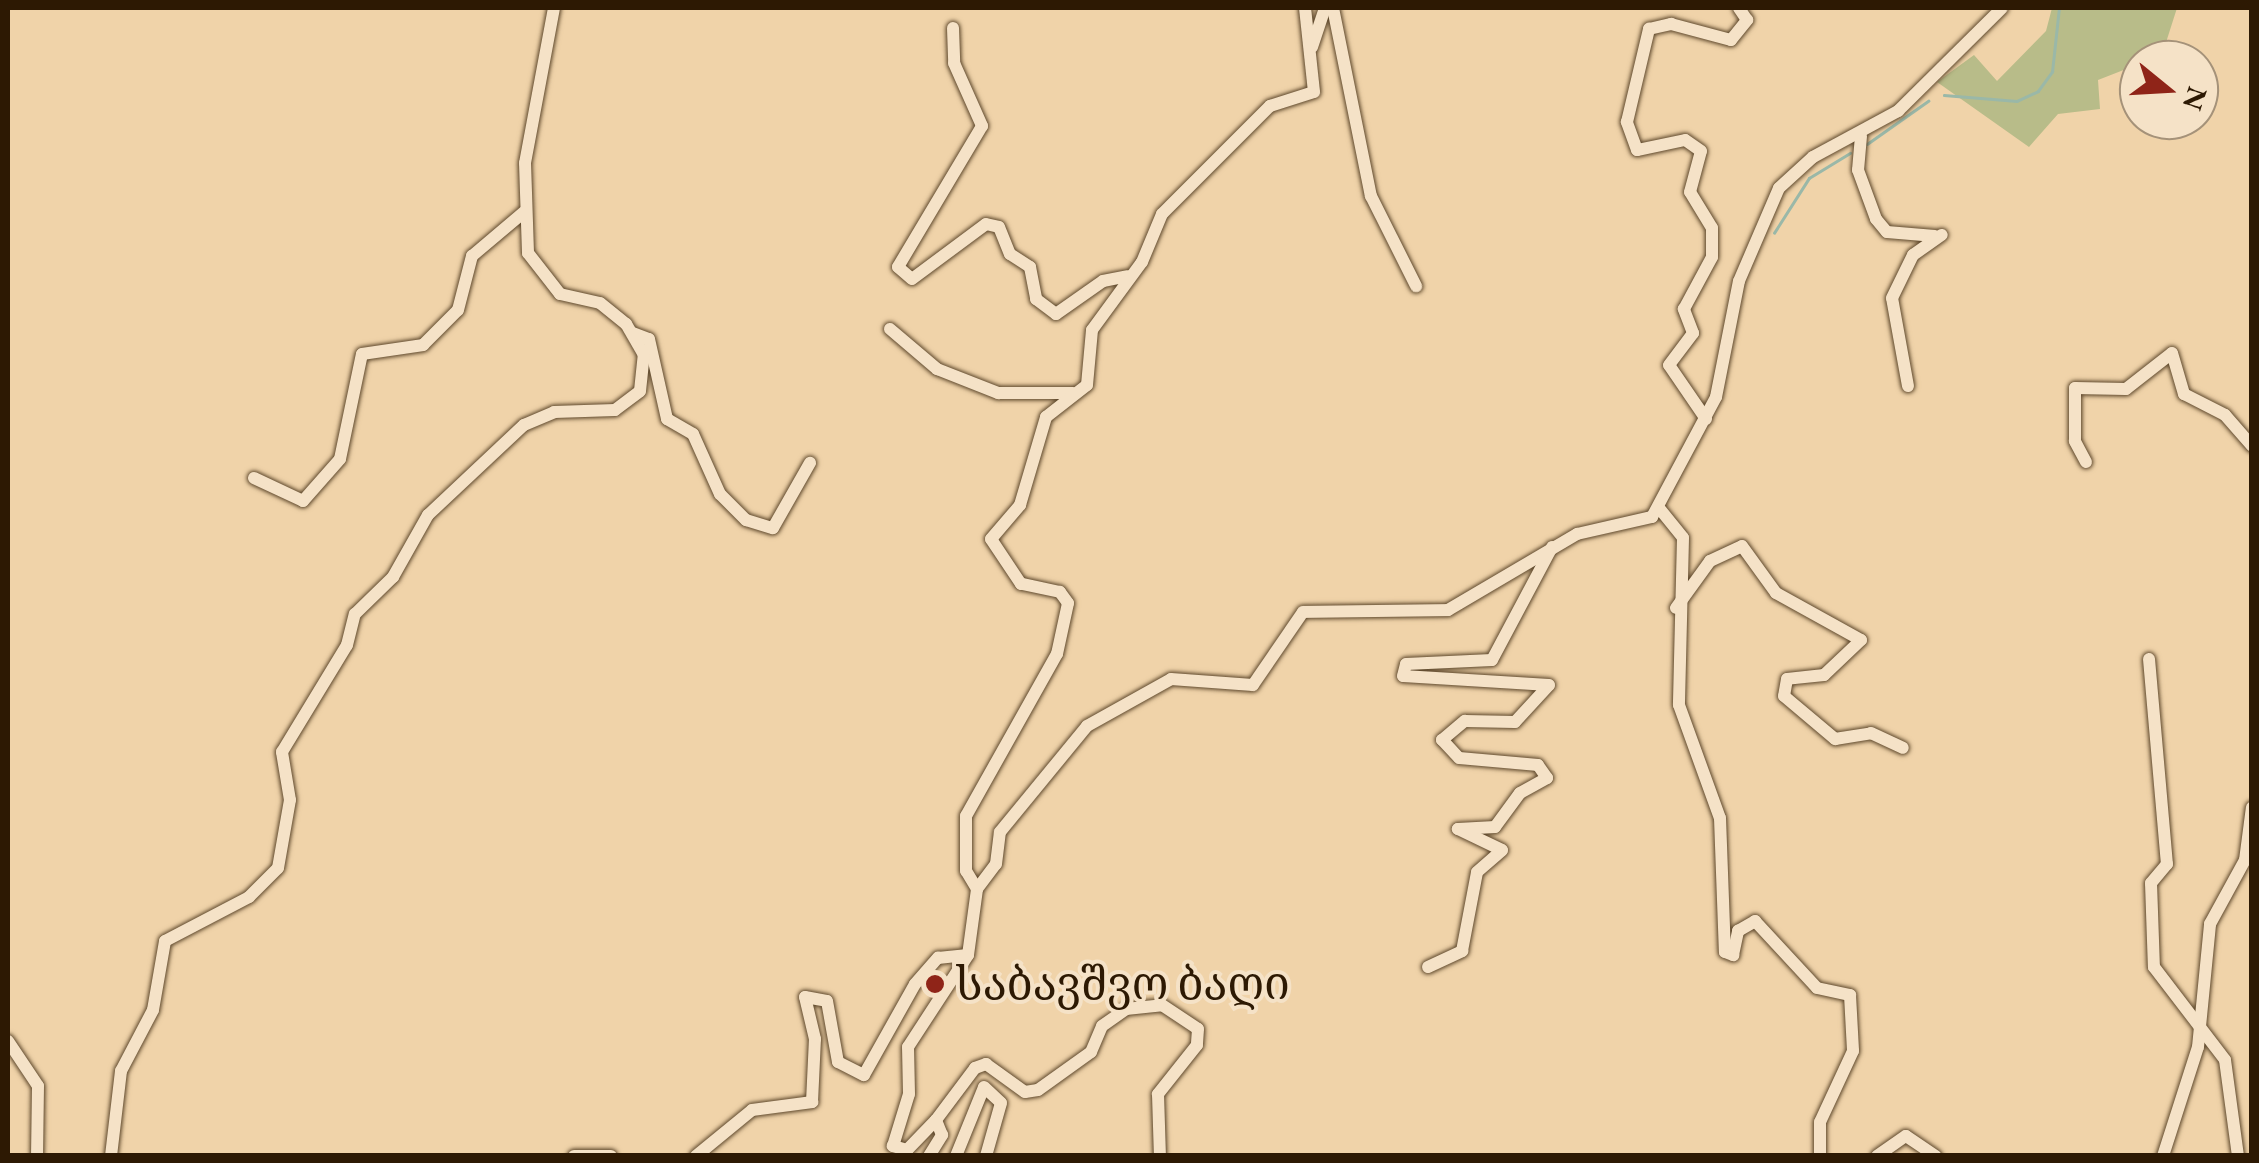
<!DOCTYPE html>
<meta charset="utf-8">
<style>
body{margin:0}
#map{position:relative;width:2259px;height:1163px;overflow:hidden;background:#f0d3a9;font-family:"EB Garamond","Noto Serif Georgian",serif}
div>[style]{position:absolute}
.green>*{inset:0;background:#b8bc89}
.stream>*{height:2.5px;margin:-1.25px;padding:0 1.25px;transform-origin:1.25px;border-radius:1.25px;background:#9ab8a8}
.roads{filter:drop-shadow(0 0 2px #5e482c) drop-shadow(0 0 2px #5e482c)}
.minor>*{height:12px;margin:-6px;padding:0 6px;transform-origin:6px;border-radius:6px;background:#f5e2c7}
.dots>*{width:28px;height:28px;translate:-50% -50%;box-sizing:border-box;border:5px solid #f5e2c7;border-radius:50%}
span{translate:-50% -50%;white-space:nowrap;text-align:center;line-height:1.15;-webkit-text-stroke:8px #f5e2c7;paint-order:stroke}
.poi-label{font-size:45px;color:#2d1903}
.left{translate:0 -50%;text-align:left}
.frame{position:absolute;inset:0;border:10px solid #2d1903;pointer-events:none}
.north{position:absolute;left:2119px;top:40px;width:100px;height:100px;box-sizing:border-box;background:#f5e2c7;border:2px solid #a59279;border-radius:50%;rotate:108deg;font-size:28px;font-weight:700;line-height:40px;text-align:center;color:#2d1903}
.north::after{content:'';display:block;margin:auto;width:35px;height:45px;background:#8f2418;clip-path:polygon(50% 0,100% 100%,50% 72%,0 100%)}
</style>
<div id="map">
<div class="green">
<div style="clip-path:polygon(2052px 8px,2177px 8px,2162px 55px,2098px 80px,2100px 109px,2058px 114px,2029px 147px,1937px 82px,1974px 55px,1997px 81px,2046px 31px)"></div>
</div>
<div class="stream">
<div style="left:1944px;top:95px;width:73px;rotate:4.7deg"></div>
<div style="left:2017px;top:101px;width:23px;rotate:-25deg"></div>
<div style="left:2038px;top:91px;width:24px;rotate:-54deg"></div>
<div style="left:2052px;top:72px;width:64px;rotate:-83.8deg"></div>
<div style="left:1867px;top:144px;width:75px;rotate:-35.2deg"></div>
<div style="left:1774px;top:233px;width:65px;rotate:-57.5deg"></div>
<div style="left:1809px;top:178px;width:48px;rotate:-31.4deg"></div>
</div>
<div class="roads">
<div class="minor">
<div style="left:1333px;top:8px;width:192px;rotate:78.6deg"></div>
<div style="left:1371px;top:196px;width:101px;rotate:63.4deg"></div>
<div style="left:953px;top:28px;width:35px;rotate:88deg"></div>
<div style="left:954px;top:63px;width:69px;rotate:66deg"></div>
<div style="left:982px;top:126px;width:164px;rotate:120.8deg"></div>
<div style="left:898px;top:267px;width:18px;rotate:41deg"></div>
<div style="left:912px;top:279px;width:92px;rotate:-36.6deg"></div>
<div style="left:986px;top:224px;width:13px;rotate:13deg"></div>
<div style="left:999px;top:227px;width:29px;rotate:68deg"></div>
<div style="left:1010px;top:254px;width:24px;rotate:33deg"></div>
<div style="left:1030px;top:267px;width:33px;rotate:79deg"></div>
<div style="left:1036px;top:299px;width:25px;rotate:37deg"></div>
<div style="left:1056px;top:314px;width:57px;rotate:-35.1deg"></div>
<div style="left:1103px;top:281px;width:25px;rotate:-11deg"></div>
<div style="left:1312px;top:47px;width:41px;rotate:-71.6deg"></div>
<div style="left:1861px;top:136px;width:34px;rotate:95deg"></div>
<div style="left:1858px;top:170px;width:52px;rotate:69.8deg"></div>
<div style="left:1876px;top:219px;width:17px;rotate:50deg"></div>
<div style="left:1887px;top:232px;width:48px;rotate:4.8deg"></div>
<div style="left:890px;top:329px;width:62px;rotate:40.4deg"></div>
<div style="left:937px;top:369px;width:66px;rotate:21.5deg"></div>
<div style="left:998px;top:393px;width:75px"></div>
<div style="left:633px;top:333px;width:17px;rotate:21deg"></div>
<div style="left:649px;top:339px;width:82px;rotate:77.3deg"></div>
<div style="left:667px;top:419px;width:30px;rotate:30deg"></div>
<div style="left:693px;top:434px;width:66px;rotate:65.8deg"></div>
<div style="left:720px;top:494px;width:37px;rotate:45deg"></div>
<div style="left:746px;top:520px;width:28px;rotate:17deg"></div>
<div style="left:773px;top:528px;width:75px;rotate:-60.4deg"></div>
<div style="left:1908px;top:386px;width:89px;rotate:-100.3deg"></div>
<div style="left:1892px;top:298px;width:48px;rotate:-64deg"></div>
<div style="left:1913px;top:255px;width:35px;rotate:-35deg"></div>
<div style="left:1706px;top:419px;width:65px;rotate:-124.4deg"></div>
<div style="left:1669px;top:365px;width:40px;rotate:-53deg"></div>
<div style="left:1693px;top:333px;width:26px;rotate:-111deg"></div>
<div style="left:1684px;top:309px;width:59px;rotate:-61.7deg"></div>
<div style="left:1712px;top:257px;width:29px;rotate:-90deg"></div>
<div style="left:1712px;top:228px;width:42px;rotate:-121.4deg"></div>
<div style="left:1690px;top:192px;width:42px;rotate:-75deg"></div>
<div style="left:1701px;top:151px;width:19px;rotate:-145deg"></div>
<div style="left:1685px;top:140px;width:49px;rotate:168.2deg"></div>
<div style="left:1637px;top:150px;width:30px;rotate:-110deg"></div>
<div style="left:1627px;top:122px;width:96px;rotate:-76.7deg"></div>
<div style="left:1649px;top:29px;width:23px;rotate:-13deg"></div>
<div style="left:1671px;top:24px;width:62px;rotate:14.9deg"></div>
<div style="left:1731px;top:40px;width:26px;rotate:-51deg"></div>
<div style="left:1747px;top:20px;width:14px;rotate:-124deg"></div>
<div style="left:2086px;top:462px;width:24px;rotate:-118deg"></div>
<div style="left:2075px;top:441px;width:53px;rotate:-90deg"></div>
<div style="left:2075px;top:388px;width:51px;rotate:1.1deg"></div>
<div style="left:2126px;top:389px;width:58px;rotate:-38deg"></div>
<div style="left:2172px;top:353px;width:43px;rotate:73.7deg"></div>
<div style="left:2184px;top:394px;width:46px;rotate:27.1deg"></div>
<div style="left:2225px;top:415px;width:41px;rotate:48.9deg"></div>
<div style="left:254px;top:478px;width:54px;rotate:25.1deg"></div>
<div style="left:303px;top:501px;width:56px;rotate:-48.6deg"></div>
<div style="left:340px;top:459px;width:107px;rotate:-78.2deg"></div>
<div style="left:362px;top:354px;width:62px;rotate:-8.4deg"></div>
<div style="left:423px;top:345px;width:49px;rotate:-45deg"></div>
<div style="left:458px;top:310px;width:56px;rotate:-75.5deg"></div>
<div style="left:472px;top:256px;width:68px;rotate:-40.2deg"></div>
<div style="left:1659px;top:508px;width:38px;rotate:51deg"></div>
<div style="left:1683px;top:538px;width:167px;rotate:91.4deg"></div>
<div style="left:1679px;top:705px;width:120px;rotate:70.1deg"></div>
<div style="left:1720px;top:818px;width:134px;rotate:87.9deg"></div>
<div style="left:1725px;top:952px;width:9px;rotate:21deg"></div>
<div style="left:1733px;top:955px;width:25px;rotate:-78deg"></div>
<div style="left:1738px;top:931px;width:20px;rotate:-30deg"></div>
<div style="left:1755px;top:921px;width:91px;rotate:47.2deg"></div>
<div style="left:1817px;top:988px;width:34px;rotate:12deg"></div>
<div style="left:1850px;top:995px;width:56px;rotate:86.9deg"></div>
<div style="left:1853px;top:1051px;width:78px;rotate:114.9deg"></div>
<div style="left:1820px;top:1122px;width:34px;rotate:90deg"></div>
<div style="left:1676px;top:608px;width:58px;rotate:-54.1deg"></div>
<div style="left:1710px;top:561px;width:35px;rotate:-25deg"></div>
<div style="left:1742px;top:546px;width:58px;rotate:54.1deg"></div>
<div style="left:1776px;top:593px;width:97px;rotate:28.9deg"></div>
<div style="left:1861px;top:640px;width:51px;rotate:136.6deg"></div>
<div style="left:1824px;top:675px;width:37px;rotate:174deg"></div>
<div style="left:1787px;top:679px;width:17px;rotate:100deg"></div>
<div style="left:1784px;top:696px;width:67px;rotate:40.1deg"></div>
<div style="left:1835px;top:739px;width:36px;rotate:-9deg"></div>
<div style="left:1871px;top:733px;width:35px;rotate:25deg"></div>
<div style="left:2149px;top:659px;width:206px;rotate:85deg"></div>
<div style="left:2167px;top:864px;width:25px;rotate:130deg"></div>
<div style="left:2151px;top:883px;width:84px;rotate:88deg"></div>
<div style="left:2154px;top:967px;width:117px;rotate:52.6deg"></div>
<div style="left:2225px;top:1060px;width:97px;rotate:82.3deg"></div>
<div style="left:1549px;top:685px;width:146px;rotate:-176.5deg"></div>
<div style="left:1403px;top:676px;width:12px;rotate:-76deg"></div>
<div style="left:1406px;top:664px;width:86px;rotate:-2.7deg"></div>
<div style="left:1492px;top:660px;width:128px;rotate:-62deg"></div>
<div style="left:977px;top:889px;width:21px;rotate:-121deg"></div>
<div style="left:966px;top:871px;width:55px;rotate:-90deg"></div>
<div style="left:966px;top:816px;width:186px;rotate:-60.7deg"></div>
<div style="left:1057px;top:654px;width:52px;rotate:-77.8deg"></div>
<div style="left:1068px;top:603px;width:14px;rotate:-126deg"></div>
<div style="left:1060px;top:592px;width:40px;rotate:-168deg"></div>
<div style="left:1021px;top:584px;width:54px;rotate:-123.7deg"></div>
<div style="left:991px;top:539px;width:45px;rotate:-49.5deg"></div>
<div style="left:1020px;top:505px;width:92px;rotate:-73.5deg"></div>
<div style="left:1046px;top:417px;width:52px;rotate:-38deg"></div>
<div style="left:1087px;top:385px;width:55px;rotate:-84.8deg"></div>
<div style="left:1092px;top:330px;width:84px;rotate:-53.7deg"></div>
<div style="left:1142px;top:262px;width:52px;rotate:-67.4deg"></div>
<div style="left:1162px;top:214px;width:153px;rotate:-45deg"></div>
<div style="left:1270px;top:106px;width:46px;rotate:-17.7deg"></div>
<div style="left:1314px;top:92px;width:84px;rotate:-96.1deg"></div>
<div style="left:1428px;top:967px;width:38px;rotate:-25deg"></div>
<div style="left:1462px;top:951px;width:80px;rotate:-79.2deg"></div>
<div style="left:1477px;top:872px;width:33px;rotate:-41deg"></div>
<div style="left:1502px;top:850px;width:49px;rotate:-154.5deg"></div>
<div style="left:1458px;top:829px;width:37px;rotate:-3deg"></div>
<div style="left:1495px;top:827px;width:42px;rotate:-53.7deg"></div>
<div style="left:1520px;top:793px;width:31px;rotate:-29deg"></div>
<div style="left:1547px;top:778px;width:16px;rotate:-125deg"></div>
<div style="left:1538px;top:765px;width:79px;rotate:-174.9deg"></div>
<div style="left:1459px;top:758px;width:25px;rotate:-133deg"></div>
<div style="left:1442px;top:740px;width:30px;rotate:-40deg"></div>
<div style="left:1465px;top:721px;width:50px;rotate:1.1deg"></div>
<div style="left:1515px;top:722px;width:50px;rotate:-47.4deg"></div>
<div style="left:8px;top:1041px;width:54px;rotate:56.3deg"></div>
<div style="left:38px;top:1086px;width:70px;rotate:90.8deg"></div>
<div style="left:936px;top:1120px;width:65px;rotate:-53.1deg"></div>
<div style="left:975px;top:1068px;width:12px;rotate:-20deg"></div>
<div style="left:986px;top:1064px;width:48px;rotate:35.7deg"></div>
<div style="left:1025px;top:1092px;width:13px;rotate:-9deg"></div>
<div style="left:1038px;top:1090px;width:65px;rotate:-35.6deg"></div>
<div style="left:1091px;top:1052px;width:28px;rotate:-67deg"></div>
<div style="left:1102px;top:1026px;width:29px;rotate:-35deg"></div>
<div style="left:1126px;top:1009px;width:36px;rotate:-6deg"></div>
<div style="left:1162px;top:1005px;width:43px;rotate:33.7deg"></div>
<div style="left:1198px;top:1029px;width:16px;rotate:94deg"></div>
<div style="left:1197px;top:1045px;width:63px;rotate:128.5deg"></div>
<div style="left:1158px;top:1094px;width:62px;rotate:88.2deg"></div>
<div style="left:111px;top:1156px;width:86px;rotate:-83.3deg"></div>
<div style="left:121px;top:1071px;width:69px;rotate:-62.3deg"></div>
<div style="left:153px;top:1010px;width:70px;rotate:-80.1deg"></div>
<div style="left:165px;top:941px;width:95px;rotate:-27.6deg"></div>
<div style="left:249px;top:897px;width:41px;rotate:-45deg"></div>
<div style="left:278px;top:868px;width:69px;rotate:-80deg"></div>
<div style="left:290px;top:800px;width:49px;rotate:-99.5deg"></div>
<div style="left:282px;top:752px;width:125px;rotate:-58.7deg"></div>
<div style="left:347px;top:645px;width:32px;rotate:-76deg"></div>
<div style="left:355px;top:614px;width:53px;rotate:-44.2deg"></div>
<div style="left:393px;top:577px;width:71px;rotate:-60.6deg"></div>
<div style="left:428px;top:515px;width:132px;rotate:-43.2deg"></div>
<div style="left:524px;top:425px;width:33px;rotate:-23deg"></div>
<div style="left:554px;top:412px;width:61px;rotate:-1.9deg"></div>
<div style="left:615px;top:410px;width:31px;rotate:-37deg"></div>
<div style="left:640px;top:391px;width:36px;rotate:-84deg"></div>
<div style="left:644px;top:355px;width:36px;rotate:-120deg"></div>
<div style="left:626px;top:324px;width:33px;rotate:-141deg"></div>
<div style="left:600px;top:303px;width:41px;rotate:-167.3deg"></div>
<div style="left:560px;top:294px;width:52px;rotate:-128deg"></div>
<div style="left:528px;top:253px;width:90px;rotate:-91.9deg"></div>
<div style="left:525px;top:163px;width:158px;rotate:-79.4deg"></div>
<div style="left:574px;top:1156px;width:37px"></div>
<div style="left:696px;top:1156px;width:72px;rotate:-39.4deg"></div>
<div style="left:752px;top:1110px;width:61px;rotate:-7.6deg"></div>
<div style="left:812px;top:1102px;width:63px;rotate:-87.3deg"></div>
<div style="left:815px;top:1039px;width:43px;rotate:-103.4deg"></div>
<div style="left:805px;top:997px;width:22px;rotate:10deg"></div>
<div style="left:827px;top:1001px;width:62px;rotate:79.8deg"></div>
<div style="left:838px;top:1062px;width:29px;rotate:27deg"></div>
<div style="left:864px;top:1075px;width:104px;rotate:-60.7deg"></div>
<div style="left:915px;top:984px;width:35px;rotate:-49deg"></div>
<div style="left:938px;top:958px;width:30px;rotate:-6deg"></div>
<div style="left:929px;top:1156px;width:25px;rotate:-58deg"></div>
<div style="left:942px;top:1135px;width:16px;rotate:-112deg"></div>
<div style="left:936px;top:1120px;width:42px;rotate:134deg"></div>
<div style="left:907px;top:1150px;width:15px;rotate:-164deg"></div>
<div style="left:893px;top:1146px;width:54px;rotate:-72.9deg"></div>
<div style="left:909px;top:1094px;width:47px;rotate:-91.2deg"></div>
<div style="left:908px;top:1047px;width:110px;rotate:-56.9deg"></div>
<div style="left:968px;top:955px;width:67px;rotate:-82.2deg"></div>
<div style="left:977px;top:889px;width:31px;rotate:-53deg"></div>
<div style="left:996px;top:864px;width:32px;rotate:-83deg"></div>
<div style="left:1000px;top:832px;width:137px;rotate:-50.6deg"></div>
<div style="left:1087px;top:726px;width:96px;rotate:-29.2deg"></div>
<div style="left:1171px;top:679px;width:82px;rotate:4.2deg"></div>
<div style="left:1253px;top:685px;width:88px;rotate:-55.6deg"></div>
<div style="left:1303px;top:612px;width:145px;rotate:-0.8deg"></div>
<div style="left:1448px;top:610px;width:150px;rotate:-30.5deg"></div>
<div style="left:1577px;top:534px;width:77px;rotate:-12.8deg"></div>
<div style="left:1652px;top:517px;width:136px;rotate:-61.9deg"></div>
<div style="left:1716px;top:397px;width:118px;rotate:-78.8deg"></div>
<div style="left:1739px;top:281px;width:101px;rotate:-66.7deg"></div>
<div style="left:1779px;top:188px;width:46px;rotate:-42.4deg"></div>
<div style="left:1813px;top:157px;width:97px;rotate:-28.4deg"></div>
<div style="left:1898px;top:111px;width:146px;rotate:-44.7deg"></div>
<div style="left:956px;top:1156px;width:74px;rotate:-67.9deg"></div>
<div style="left:984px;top:1087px;width:23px;rotate:43deg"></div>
<div style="left:1001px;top:1103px;width:55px;rotate:105.8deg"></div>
<div style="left:1877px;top:1156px;width:35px;rotate:-35deg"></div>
<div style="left:1906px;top:1136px;width:36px;rotate:34deg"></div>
<div style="left:2163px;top:1156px;width:114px;rotate:-72.2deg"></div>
<div style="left:2198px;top:1047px;width:124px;rotate:-84.4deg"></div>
<div style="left:2210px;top:924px;width:73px;rotate:-61.3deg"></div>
<div style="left:2245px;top:860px;width:53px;rotate:-82.5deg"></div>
</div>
</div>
<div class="dots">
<div style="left:935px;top:984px;background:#8f2418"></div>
</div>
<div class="poi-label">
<span class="left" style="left:955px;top:984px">საბავშვო ბაღი</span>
</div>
<div class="frame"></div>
<div class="north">N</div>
</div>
